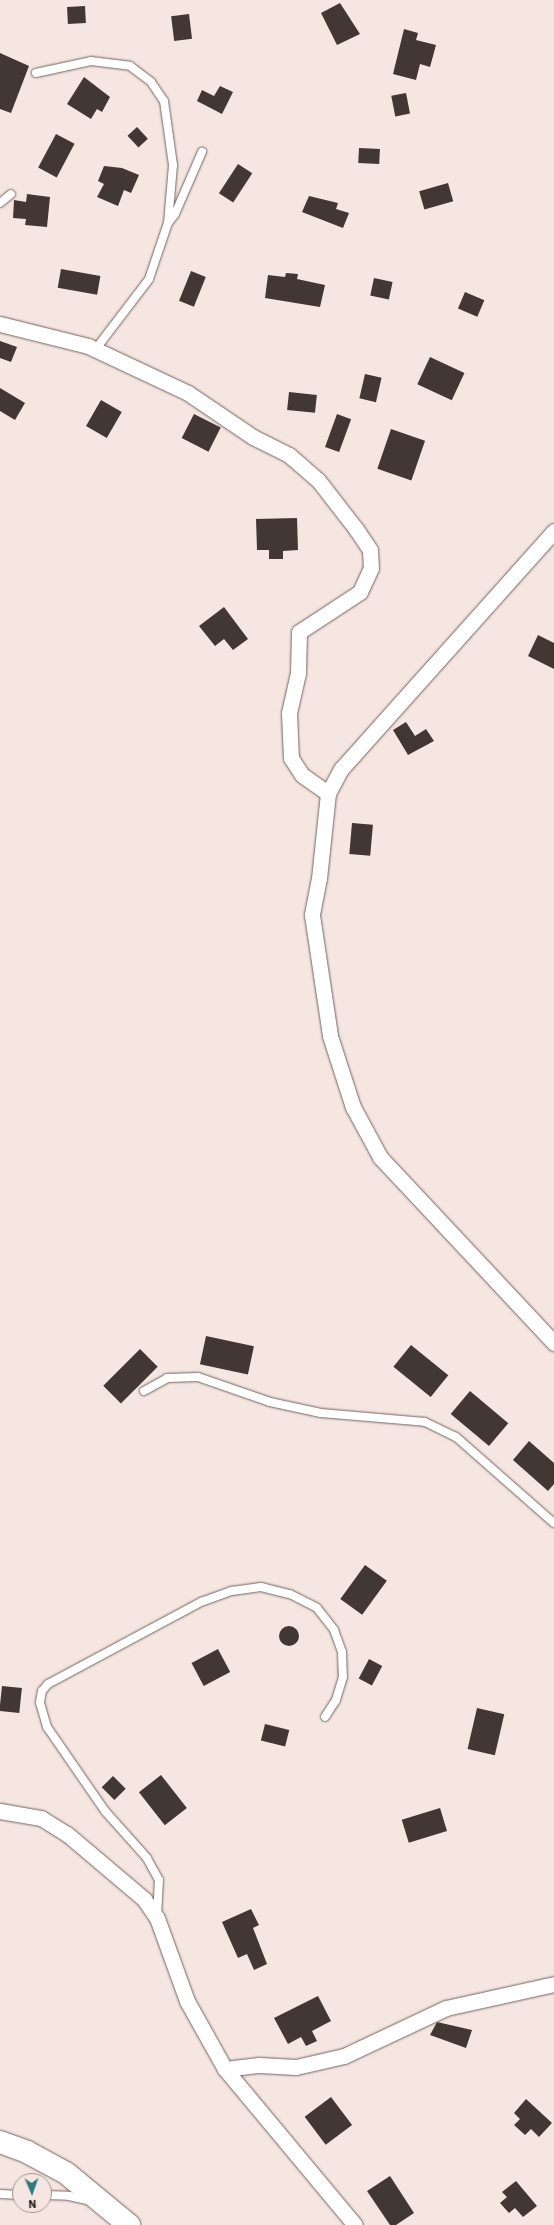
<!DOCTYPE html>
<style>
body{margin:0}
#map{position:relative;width:554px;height:2225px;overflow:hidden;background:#f6e6e1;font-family:"IBM Plex Sans",sans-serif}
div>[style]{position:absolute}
.building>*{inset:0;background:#433733;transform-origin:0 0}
.round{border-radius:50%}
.roads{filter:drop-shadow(0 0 1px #726460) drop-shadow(0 0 1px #726460)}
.service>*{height:8px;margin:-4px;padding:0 4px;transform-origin:4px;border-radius:4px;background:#fff}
.minor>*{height:15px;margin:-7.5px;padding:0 7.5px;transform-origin:7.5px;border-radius:7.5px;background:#fff}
.secondary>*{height:22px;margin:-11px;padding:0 11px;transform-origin:11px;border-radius:11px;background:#fff}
span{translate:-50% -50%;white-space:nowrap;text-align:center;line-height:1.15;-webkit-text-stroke:4px #f6e6e1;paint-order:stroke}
.north{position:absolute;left:12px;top:2173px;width:40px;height:40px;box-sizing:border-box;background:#f6e6e1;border:1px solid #a09490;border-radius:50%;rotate:178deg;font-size:11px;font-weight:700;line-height:16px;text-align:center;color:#1e1917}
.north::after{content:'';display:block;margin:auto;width:14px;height:18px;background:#30797d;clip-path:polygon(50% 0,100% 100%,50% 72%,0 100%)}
</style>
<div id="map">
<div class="building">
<div style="clip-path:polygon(340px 3px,360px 34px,337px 45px,321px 13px)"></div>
<div style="left:85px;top:6px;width:17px;height:18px;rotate:87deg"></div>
<div style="left:189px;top:14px;width:25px;height:18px;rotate:83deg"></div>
<div style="clip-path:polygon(404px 29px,418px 33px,416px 40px,436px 45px,430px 67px,420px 64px,416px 80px,393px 74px)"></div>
<div style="clip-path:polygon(0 53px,29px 66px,11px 113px,0 109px)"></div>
<div style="clip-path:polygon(84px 77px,110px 97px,102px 112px,97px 109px,91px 119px,67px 104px)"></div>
<div style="clip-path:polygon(220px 86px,233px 92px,222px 114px,197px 101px,202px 90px,214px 96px)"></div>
<div style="left:406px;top:93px;width:21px;height:15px;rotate:79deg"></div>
<div style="left:137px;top:127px;width:16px;height:13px;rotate:47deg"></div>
<div style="left:56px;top:134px;width:21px;height:38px;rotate:28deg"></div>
<div style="left:359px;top:148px;width:21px;height:15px;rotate:3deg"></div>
<div style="left:238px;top:164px;width:17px;height:35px;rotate:33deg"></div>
<div style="clip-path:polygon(104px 166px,122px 168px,139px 175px,131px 193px,124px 190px,118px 206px,97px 197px,104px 184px,98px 181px)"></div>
<div style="left:448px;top:183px;width:19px;height:30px;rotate:74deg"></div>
<div style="clip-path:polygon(27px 194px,50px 197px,47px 227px,25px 225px,26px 219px,13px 218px,14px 200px,26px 202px)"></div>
<div style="clip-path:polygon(309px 196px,338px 203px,336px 209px,349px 213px,343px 228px,302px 212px)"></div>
<div style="left:61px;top:269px;width:40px;height:19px;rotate:10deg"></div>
<div style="left:191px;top:271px;width:16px;height:32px;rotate:22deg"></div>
<div style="clip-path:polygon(286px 273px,298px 274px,297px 279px,325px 285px,320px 307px,265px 298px,268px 275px,285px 277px)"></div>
<div style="left:374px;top:278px;width:19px;height:18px;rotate:12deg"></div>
<div style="left:465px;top:292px;width:21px;height:18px;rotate:23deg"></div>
<div style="clip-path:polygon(0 341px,17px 347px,11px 362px,0 358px)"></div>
<div style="left:430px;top:357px;width:38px;height:30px;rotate:25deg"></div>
<div style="left:365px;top:374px;width:17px;height:25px;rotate:13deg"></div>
<div style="clip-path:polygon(0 388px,25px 403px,15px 420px,0 411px)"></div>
<div style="left:289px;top:392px;width:28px;height:18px;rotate:6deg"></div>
<div style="left:101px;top:400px;width:24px;height:30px;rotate:30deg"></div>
<div style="left:194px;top:414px;width:30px;height:27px;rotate:27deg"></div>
<div style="left:337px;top:414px;width:15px;height:35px;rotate:20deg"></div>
<div style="left:391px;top:429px;width:36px;height:42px;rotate:19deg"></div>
<div style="clip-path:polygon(297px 518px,298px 550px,283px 551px,283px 559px,269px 559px,269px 550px,257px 550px,256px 519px)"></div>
<div style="clip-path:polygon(224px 607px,248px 639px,233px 650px,224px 639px,215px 646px,199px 626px)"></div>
<div style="clip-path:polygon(538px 635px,554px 643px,554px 669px,528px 656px)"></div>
<div style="clip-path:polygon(406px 722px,415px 736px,426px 729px,434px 741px,408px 755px,393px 730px)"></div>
<div style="left:352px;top:823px;width:21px;height:31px;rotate:5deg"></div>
<div style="left:206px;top:1336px;width:49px;height:29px;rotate:12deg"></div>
<div style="left:411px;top:1345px;width:48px;height:28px;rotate:39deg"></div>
<div style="left:140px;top:1349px;width:25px;height:52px;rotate:45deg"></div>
<div style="left:470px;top:1391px;width:50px;height:30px;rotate:40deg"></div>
<div style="clip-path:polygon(529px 1441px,554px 1463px,554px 1484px,548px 1491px,513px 1460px)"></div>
<div style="left:365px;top:1565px;width:27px;height:42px;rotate:36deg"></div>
<div class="round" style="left:279px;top:1626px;width:20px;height:20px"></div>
<div style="left:218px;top:1649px;width:26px;height:30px;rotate:62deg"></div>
<div style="left:369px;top:1659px;width:15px;height:22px;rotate:28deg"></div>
<div style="left:2px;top:1686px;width:20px;height:25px;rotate:6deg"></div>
<div style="left:477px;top:1708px;width:28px;height:42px;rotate:13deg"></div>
<div style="left:265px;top:1724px;width:25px;height:17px;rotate:14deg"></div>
<div style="left:161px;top:1775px;width:42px;height:28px;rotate:52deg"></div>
<div style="left:113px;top:1776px;width:18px;height:16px;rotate:45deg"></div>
<div style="left:440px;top:1808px;width:24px;height:40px;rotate:73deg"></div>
<div style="clip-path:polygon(251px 1909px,259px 1925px,253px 1928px,267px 1964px,254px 1970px,247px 1954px,238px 1958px,222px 1922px)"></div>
<div style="clip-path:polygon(318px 1996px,331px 2021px,312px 2031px,317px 2041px,306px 2046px,301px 2037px,288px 2044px,274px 2018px)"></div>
<div style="clip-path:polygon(437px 2022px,472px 2030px,466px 2048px,430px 2035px)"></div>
<div style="left:331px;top:2097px;width:35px;height:33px;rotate:53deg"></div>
<div style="clip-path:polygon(526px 2099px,552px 2123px,539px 2137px,531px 2129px,525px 2135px,514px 2125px,520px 2119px,514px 2113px)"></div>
<div style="clip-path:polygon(390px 2176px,414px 2213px,396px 2225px,390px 2225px,367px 2191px)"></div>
<div style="clip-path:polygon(516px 2181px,537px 2206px,523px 2217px,515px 2208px,509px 2213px,500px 2203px,507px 2197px,502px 2192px)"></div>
</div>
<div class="roads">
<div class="service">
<div style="left:36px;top:73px;width:56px;rotate:-12.3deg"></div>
<div style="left:91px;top:61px;width:39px;rotate:7deg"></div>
<div style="left:130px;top:66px;width:26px;rotate:37deg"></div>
<div style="left:151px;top:82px;width:23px;rotate:56deg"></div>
<div style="left:164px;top:101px;width:65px;rotate:82deg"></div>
<div style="left:173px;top:165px;width:58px;rotate:94.9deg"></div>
<div style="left:0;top:203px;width:14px;rotate:-39deg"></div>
<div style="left:95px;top:350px;width:89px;rotate:-52.7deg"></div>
<div style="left:149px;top:279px;width:59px;rotate:-71.3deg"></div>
<div style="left:168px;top:223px;width:11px;rotate:-52deg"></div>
<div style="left:175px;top:214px;width:68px;rotate:-66.5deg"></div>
<div style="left:144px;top:1391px;width:26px;rotate:-29deg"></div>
<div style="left:167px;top:1378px;width:31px;rotate:-2deg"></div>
<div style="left:198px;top:1377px;width:76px;rotate:19.1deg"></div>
<div style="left:270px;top:1402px;width:52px;rotate:12.2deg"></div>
<div style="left:321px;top:1413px;width:104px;rotate:4.9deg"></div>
<div style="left:425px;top:1422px;width:34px;rotate:26deg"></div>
<div style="left:456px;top:1437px;width:130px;rotate:41.3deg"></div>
<div style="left:157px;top:1917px;width:37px;rotate:-87deg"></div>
<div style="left:159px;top:1880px;width:25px;rotate:-119deg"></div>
<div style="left:147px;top:1858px;width:63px;rotate:-131.8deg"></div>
<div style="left:105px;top:1811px;width:102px;rotate:-124.6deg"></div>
<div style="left:47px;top:1727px;width:26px;rotate:-106deg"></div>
<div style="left:40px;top:1702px;width:11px;rotate:-80deg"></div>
<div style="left:42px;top:1691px;width:9px;rotate:-49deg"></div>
<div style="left:48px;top:1684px;width:174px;rotate:-28.2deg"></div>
<div style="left:201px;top:1602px;width:33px;rotate:-20deg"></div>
<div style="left:232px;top:1591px;width:29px;rotate:-8deg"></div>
<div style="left:261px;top:1587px;width:30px;rotate:14deg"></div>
<div style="left:290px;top:1594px;width:30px;rotate:27deg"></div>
<div style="left:317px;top:1608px;width:28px;rotate:52deg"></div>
<div style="left:334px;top:1630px;width:23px;rotate:70deg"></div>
<div style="left:342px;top:1652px;width:25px;rotate:88deg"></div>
<div style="left:343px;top:1677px;width:24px;rotate:107deg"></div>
<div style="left:336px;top:1700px;width:20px;rotate:123deg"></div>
<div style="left:0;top:2194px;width:20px;rotate:3deg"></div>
<div style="left:44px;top:2195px;width:25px;rotate:2deg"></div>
<div style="left:69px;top:2196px;width:22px;rotate:13deg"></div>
</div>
<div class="minor">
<div style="left:0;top:324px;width:91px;rotate:14deg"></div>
<div style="left:88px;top:346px;width:110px;rotate:25.2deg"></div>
<div style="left:188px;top:393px;width:78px;rotate:34.1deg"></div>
<div style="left:253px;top:437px;width:40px;rotate:26.6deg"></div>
<div style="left:289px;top:455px;width:38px;rotate:41deg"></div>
<div style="left:318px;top:480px;width:62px;rotate:52.2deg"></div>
<div style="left:356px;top:529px;width:25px;rotate:56deg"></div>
<div style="left:370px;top:550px;width:18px;rotate:87deg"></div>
<div style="left:371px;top:568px;width:26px;rotate:115deg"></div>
<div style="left:360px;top:592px;width:73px;rotate:146.7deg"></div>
<div style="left:299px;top:632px;width:41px;rotate:91.4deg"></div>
<div style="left:298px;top:673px;width:41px;rotate:102.7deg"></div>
<div style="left:289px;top:713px;width:45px;rotate:87.5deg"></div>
<div style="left:291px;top:758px;width:20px;rotate:57deg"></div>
<div style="left:302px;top:775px;width:32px;rotate:35deg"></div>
<div style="left:554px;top:531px;width:319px;rotate:131.8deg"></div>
<div style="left:341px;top:769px;width:27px;rotate:118deg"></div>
<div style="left:328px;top:793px;width:85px;rotate:96deg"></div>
<div style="left:319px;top:878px;width:38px;rotate:101deg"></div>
<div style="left:312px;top:915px;width:122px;rotate:81.5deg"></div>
<div style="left:330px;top:1036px;width:75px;rotate:72.1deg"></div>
<div style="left:353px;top:1107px;width:57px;rotate:61.6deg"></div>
<div style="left:380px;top:1157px;width:255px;rotate:46.9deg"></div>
<div style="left:0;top:1811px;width:42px;rotate:9.7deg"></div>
<div style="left:41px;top:1818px;width:31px;rotate:32deg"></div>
<div style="left:67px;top:1834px;width:101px;rotate:40.2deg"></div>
<div style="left:144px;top:1899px;width:23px;rotate:56deg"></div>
<div style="left:157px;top:1918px;width:88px;rotate:70.1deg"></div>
<div style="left:187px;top:2001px;width:78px;rotate:60.8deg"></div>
<div style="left:225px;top:2069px;width:203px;rotate:50.2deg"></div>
<div style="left:225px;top:2069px;width:34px;rotate:-7deg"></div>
<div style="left:259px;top:2065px;width:37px;rotate:3deg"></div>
<div style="left:296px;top:2067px;width:49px;rotate:-12.9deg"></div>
<div style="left:344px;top:2056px;width:113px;rotate:-25.2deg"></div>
<div style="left:446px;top:2008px;width:111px;rotate:-12.5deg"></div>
</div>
<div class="secondary">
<div style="left:0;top:2142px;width:29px;rotate:20deg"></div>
<div style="left:27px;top:2152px;width:44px;rotate:28.3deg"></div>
<div style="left:66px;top:2173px;width:82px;rotate:39.5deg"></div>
</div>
</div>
<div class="north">N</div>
</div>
